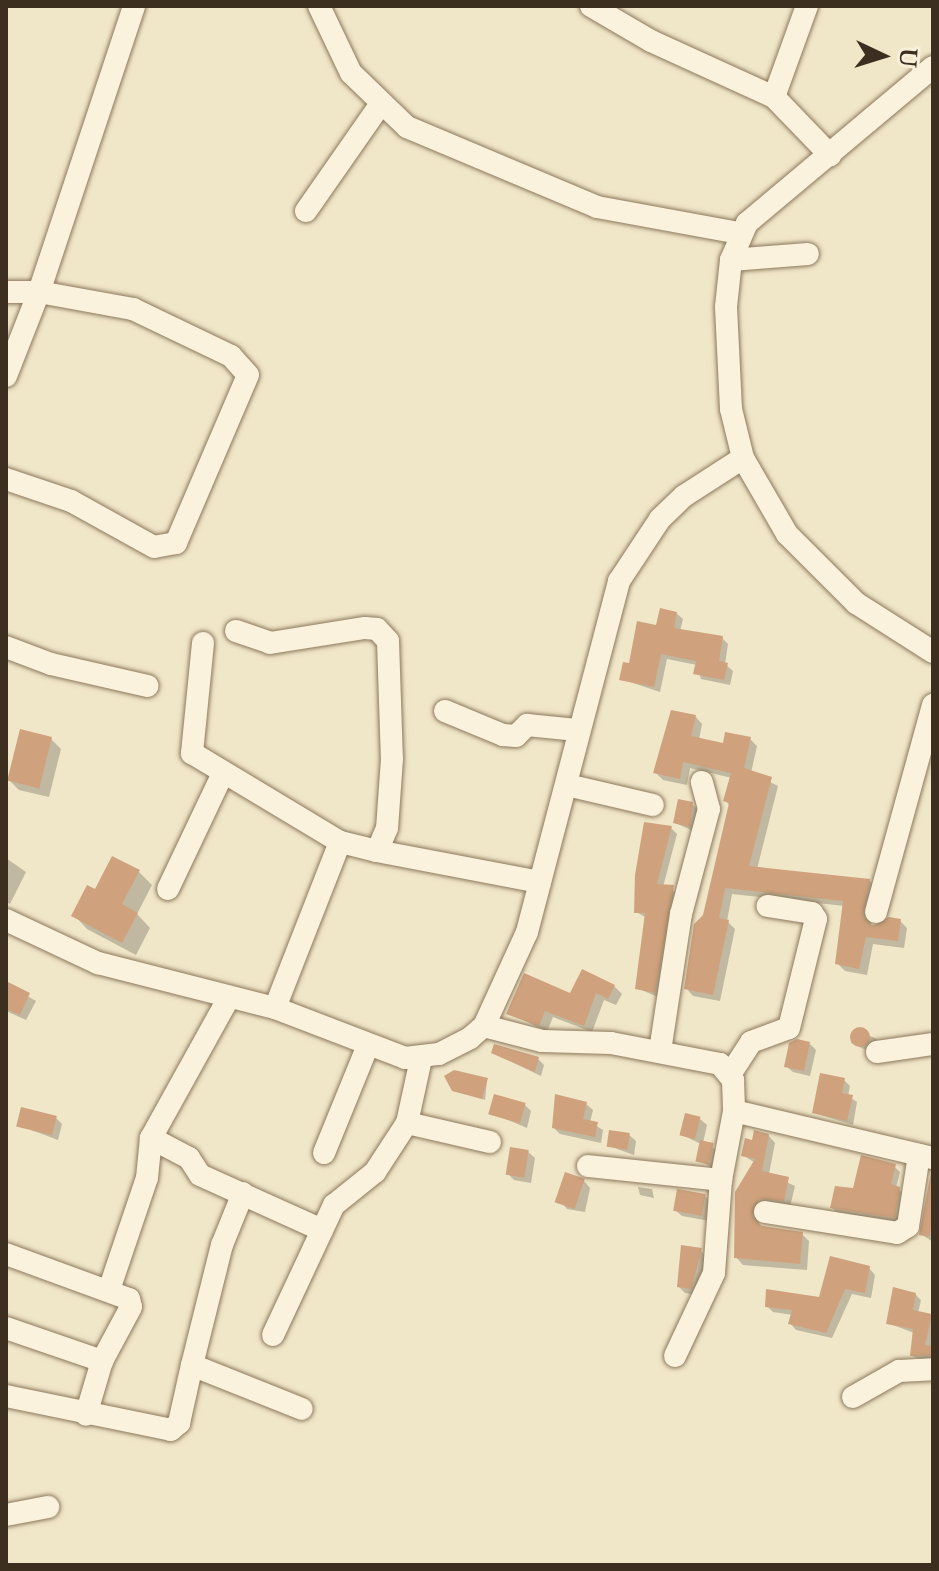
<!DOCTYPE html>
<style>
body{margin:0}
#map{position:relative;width:939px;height:1571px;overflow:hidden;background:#f0e6c8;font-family:"Libre Baskerville",serif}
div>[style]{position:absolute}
.shadow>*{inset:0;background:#0003}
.building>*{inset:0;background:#cfa27d;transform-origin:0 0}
.round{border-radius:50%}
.roads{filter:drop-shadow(0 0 2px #8d785c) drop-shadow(0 0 2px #8d785c)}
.minor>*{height:22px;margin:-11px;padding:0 11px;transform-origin:11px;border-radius:11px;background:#faf2dc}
span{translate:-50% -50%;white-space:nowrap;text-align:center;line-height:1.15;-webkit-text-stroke:7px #f7efd8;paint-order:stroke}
.frame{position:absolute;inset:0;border:8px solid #3d2f20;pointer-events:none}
.north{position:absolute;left:843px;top:16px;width:80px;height:80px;-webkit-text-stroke:6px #f7efd8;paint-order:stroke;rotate:94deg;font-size:22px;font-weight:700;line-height:32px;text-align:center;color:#3d2f20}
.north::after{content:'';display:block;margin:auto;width:28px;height:36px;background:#3d2f20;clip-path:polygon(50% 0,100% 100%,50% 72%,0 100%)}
</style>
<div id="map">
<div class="shadow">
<div style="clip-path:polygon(676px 613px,683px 619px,680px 631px,722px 638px,728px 644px,725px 664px,733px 671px,730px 685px,701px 679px,697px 665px,667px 659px,660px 692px,621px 679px,657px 627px)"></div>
<div style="clip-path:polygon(695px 716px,702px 724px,699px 740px,724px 745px,750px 739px,757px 746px,751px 773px,778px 786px,757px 869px,870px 881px,877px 889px,871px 925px,900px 921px,907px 928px,904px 948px,873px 944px,867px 975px,845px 971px,838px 964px,845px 906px,732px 894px,727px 921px,735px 929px,720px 1001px,693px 996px,686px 988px,730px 806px,726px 801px,732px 778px,690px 768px,687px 785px,663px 780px,655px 772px)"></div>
<div style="clip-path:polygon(51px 739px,61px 749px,49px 797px,19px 790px,9px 780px)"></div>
<div style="clip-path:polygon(692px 804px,698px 810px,696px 832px,675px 823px)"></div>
<div style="clip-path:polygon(671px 828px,677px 834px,663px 887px,679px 893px,660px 998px,637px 988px,647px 918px,636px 912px)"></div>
<div style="clip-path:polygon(6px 858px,26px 872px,10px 904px,6px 902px)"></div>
<div style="clip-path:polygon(139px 872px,152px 885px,137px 914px,150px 928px,136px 955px,87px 929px,74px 915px,96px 892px)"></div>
<div style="clip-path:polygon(6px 984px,36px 1001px,26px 1020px,6px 1011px)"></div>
<div style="clip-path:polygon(614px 986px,622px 994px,616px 1005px,604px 1000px,592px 1032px,553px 1017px,547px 1032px,509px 1013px)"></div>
<div style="clip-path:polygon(854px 1029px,877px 1039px,870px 1052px,851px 1043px)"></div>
<div style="clip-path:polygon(810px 1044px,816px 1050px,810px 1076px,793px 1072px,786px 1066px)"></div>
<div style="clip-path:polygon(493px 1053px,538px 1059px,544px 1065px,541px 1076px)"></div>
<div style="clip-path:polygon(487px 1080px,485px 1100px,454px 1090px)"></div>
<div style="clip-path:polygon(844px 1080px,850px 1086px,848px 1096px,857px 1102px,853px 1125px,814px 1113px)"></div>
<div style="clip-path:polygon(586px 1104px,593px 1110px,590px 1122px,603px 1130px,601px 1143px,560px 1134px,554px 1128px)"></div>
<div style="clip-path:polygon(525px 1105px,531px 1111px,527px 1128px,491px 1113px)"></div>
<div style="clip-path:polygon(56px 1118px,62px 1124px,58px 1140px,18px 1125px)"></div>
<div style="clip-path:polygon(700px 1119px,707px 1125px,703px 1143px,719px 1151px,716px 1169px,697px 1160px,701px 1144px,682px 1135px)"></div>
<div style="clip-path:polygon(629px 1135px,636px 1141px,634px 1155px,609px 1146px)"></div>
<div style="clip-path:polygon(768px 1135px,775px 1143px,769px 1174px,795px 1186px,790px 1207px,766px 1206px,758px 1225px,802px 1234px,809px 1241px,807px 1270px,743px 1265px,736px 1257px,755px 1163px,743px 1155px)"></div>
<div style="clip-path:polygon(528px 1152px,535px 1158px,531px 1183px,514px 1180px,508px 1174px)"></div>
<div style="clip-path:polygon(894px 1166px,900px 1172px,896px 1188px,905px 1194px,900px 1222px,838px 1213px,832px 1208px)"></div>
<div style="clip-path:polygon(932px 1173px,933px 1173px,933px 1242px,921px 1234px)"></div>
<div style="clip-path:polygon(584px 1181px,590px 1188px,585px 1212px,567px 1209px,561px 1202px)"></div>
<div style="clip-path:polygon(638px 1187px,652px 1189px,654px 1198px,640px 1195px)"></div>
<div style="clip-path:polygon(705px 1196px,711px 1202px,710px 1221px,682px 1216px,675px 1210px)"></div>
<div style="clip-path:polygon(700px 1250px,707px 1257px,697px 1295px,685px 1293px,679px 1287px)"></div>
<div style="clip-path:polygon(869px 1268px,875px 1275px,871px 1298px,852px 1294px,832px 1338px,796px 1330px,790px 1323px,793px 1315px,773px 1312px,767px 1306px,821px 1300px)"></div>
<div style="clip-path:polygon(915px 1294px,921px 1300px,918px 1313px,933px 1318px,933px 1363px,912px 1356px,914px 1333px,888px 1323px)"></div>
</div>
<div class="building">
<div style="clip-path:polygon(660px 608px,677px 612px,674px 628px,723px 636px,719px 661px,728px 663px,724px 680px,693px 674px,696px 661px,661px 654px,654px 687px,619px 680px,623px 662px,629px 663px,637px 621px,656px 625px)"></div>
<div style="clip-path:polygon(671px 710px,696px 715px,691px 736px,723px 743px,725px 732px,751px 737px,744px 768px,772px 777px,749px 866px,870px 879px,863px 916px,873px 926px,889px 917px,901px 919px,898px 941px,866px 937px,859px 969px,835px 964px,843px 901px,725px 888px,719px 918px,729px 920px,713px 995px,684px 989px,694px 924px,703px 915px,729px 803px,723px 801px,731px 773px,683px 762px,680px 779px,653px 773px)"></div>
<div style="left:20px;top:729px;width:33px;height:53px;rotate:14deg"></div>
<div style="clip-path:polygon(678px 799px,693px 802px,690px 827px,673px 823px)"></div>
<div style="clip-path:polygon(644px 822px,672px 826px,657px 884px,674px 885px,655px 993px,635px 989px,645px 913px,634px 913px,635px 875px)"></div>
<div style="clip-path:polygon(112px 856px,140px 870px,122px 904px,138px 913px,122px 943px,71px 916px,87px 885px,95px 889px)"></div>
<div style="clip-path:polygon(582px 969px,615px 985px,608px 999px,596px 993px,584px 1026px,545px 1011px,539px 1026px,506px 1014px,524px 973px,570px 993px)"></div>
<div style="clip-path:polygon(6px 981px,30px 993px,20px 1015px,6px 1009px)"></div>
<div class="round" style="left:850px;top:1027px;width:20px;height:20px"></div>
<div style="clip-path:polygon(797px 1039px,810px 1042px,804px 1071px,784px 1067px,789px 1043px)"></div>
<div style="clip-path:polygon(494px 1044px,539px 1057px,535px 1072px,491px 1053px)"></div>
<div style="clip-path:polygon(454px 1070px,488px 1078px,482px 1099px,452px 1091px,444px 1076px)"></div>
<div style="clip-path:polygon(820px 1073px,845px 1078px,842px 1093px,853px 1095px,847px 1121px,812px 1113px)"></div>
<div style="left:494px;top:1094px;width:33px;height:21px;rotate:16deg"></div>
<div style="clip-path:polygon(555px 1094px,587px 1102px,583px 1119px,598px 1122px,595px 1137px,552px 1128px)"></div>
<div style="left:21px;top:1107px;width:37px;height:20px;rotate:14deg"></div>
<div style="left:685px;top:1113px;width:16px;height:23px;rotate:14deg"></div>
<div style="left:609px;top:1130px;width:21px;height:17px;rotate:8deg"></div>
<div style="clip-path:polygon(754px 1130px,769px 1134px,762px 1171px,789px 1177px,784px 1201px,759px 1199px,752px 1216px,762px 1226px,803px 1232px,800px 1264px,734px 1258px,735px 1192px,755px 1159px,741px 1156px,745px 1138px,752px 1140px)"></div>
<div style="left:700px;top:1140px;width:14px;height:22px;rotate:12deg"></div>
<div style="left:510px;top:1147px;width:19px;height:28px;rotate:9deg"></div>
<div style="clip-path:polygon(861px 1155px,896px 1164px,891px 1184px,900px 1187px,895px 1218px,830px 1208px,835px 1186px,853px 1188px)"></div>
<div style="left:565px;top:1172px;width:21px;height:32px;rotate:19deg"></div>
<div style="clip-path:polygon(931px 1172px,933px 1221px,929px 1237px,919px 1235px)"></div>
<div style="left:677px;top:1189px;width:29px;height:22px;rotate:10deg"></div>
<div style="clip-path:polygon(681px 1245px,702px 1248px,691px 1289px,677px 1287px)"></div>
<div style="clip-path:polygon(830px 1256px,870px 1266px,865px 1293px,845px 1289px,826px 1333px,788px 1324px,792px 1310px,765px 1307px,766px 1289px,819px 1297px)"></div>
<div style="clip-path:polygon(893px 1287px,916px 1293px,913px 1310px,932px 1314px,925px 1345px,933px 1346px,933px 1355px,910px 1356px,913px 1329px,886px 1324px)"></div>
</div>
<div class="roads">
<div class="minor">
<div style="left:319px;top:6px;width:74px;rotate:64.5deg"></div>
<div style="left:351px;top:73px;width:78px;rotate:44deg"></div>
<div style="left:407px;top:127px;width:206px;rotate:22.8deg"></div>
<div style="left:597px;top:207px;width:143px;rotate:10.4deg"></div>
<div style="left:591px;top:6px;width:69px;rotate:30.3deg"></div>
<div style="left:651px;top:41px;width:135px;rotate:24.5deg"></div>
<div style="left:774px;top:97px;width:81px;rotate:46deg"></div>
<div style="left:933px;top:67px;width:243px;rotate:140deg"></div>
<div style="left:747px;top:223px;width:40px;rotate:113.4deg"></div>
<div style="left:731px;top:260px;width:47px;rotate:96.1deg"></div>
<div style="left:726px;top:307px;width:102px;rotate:87.2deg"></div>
<div style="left:731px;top:409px;width:50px;rotate:76.2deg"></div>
<div style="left:743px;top:458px;width:88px;rotate:59.9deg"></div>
<div style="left:787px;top:534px;width:98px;rotate:45deg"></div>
<div style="left:856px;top:603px;width:91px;rotate:32.5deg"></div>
<div style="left:774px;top:97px;width:97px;rotate:-70.1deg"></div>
<div style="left:306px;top:211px;width:129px;rotate:-55.1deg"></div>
<div style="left:731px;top:260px;width:77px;rotate:-4.5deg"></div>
<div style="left:6px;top:292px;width:33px"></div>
<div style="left:39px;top:292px;width:96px;rotate:10.3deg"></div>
<div style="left:133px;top:309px;width:109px;rotate:25.6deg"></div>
<div style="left:231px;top:356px;width:25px;rotate:48deg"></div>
<div style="left:248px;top:375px;width:183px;rotate:113.2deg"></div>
<div style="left:176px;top:543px;width:22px;rotate:170deg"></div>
<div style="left:154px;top:547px;width:95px;rotate:-151deg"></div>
<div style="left:71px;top:501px;width:69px;rotate:-161.3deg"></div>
<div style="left:6px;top:376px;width:90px;rotate:-68.6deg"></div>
<div style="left:39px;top:292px;width:301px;rotate:-71.6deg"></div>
<div style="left:236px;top:631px;width:36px;rotate:19deg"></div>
<div style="left:270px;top:643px;width:96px;rotate:-9deg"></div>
<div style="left:365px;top:628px;width:12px;rotate:5deg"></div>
<div style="left:377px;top:629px;width:16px;rotate:47deg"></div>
<div style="left:388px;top:641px;width:118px;rotate:88.1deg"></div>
<div style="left:392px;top:759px;width:69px;rotate:94.1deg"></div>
<div style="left:387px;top:828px;width:25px;rotate:113deg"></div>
<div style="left:377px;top:851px;width:38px;rotate:-166deg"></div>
<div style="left:340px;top:842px;width:178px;rotate:111.4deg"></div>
<div style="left:203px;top:643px;width:111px;rotate:95.7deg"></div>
<div style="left:192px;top:753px;width:173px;rotate:31deg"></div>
<div style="left:6px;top:647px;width:48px;rotate:20.7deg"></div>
<div style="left:51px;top:664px;width:99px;rotate:12.8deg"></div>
<div style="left:445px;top:711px;width:63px;rotate:22.5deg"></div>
<div style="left:503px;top:735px;width:13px;rotate:4deg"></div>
<div style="left:516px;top:736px;width:16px;rotate:-45deg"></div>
<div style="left:527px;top:725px;width:50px;rotate:5.7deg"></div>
<div style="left:567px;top:785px;width:88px;rotate:13.1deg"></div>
<div style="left:377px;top:851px;width:166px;rotate:10.8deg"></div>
<div style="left:168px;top:889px;width:128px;rotate:-64.6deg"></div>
<div style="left:876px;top:912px;width:215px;rotate:-74.6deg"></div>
<div style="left:6px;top:920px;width:102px;rotate:25.1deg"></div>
<div style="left:98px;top:963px;width:183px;rotate:14.3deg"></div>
<div style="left:275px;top:1008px;width:139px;rotate:21deg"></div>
<div style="left:405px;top:1058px;width:34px;rotate:-7deg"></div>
<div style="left:439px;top:1054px;width:35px;rotate:-27deg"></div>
<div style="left:470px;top:1038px;width:18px;rotate:-41deg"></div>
<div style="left:484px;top:1026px;width:103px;rotate:-65.4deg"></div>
<div style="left:527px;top:932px;width:363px;rotate:-75.3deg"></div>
<div style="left:619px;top:581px;width:74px;rotate:-56.5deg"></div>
<div style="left:660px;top:519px;width:33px;rotate:-44deg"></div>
<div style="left:684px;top:496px;width:70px;rotate:-32.8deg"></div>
<div style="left:484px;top:1026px;width:60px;rotate:14.5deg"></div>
<div style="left:542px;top:1041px;width:69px;rotate:1.7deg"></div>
<div style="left:611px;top:1043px;width:111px;rotate:10.9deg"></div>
<div style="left:720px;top:1064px;width:21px;rotate:51deg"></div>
<div style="left:733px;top:1080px;width:31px;rotate:88deg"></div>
<div style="left:734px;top:1111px;width:204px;rotate:13.3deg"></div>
<div style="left:660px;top:1051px;width:139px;rotate:-81.3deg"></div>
<div style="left:681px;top:914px;width:109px;rotate:-75.1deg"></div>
<div style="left:709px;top:809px;width:28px;rotate:-105deg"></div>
<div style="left:877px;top:1052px;width:57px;rotate:-8.1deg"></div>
<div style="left:731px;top:1073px;width:37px;rotate:-57deg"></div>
<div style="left:751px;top:1042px;width:40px;rotate:-20.2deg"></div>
<div style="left:789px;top:1028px;width:112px;rotate:-76.1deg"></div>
<div style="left:816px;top:919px;width:7px;rotate:-124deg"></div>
<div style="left:812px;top:913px;width:45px;rotate:-171deg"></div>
<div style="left:407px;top:1123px;width:85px;rotate:12.9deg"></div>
<div style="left:151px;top:1138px;width:43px;rotate:27.8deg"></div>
<div style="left:189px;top:1158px;width:20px;rotate:57deg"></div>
<div style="left:200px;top:1175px;width:134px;rotate:24.3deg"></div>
<div style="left:324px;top:1153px;width:117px;rotate:-67.8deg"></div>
<div style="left:588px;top:1166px;width:134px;rotate:6deg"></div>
<div style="left:765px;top:1212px;width:134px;rotate:9deg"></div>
<div style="left:897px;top:1233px;width:13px;rotate:-32deg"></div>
<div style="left:908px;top:1226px;width:72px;rotate:-81.2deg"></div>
<div style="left:6px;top:1254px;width:131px;rotate:20.1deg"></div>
<div style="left:129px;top:1299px;width:8px;rotate:76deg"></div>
<div style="left:131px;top:1307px;width:61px;rotate:118.2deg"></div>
<div style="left:102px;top:1361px;width:56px;rotate:106.5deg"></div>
<div style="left:109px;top:1290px;width:118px;rotate:-71.3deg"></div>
<div style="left:147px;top:1178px;width:40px;rotate:-84.3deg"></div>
<div style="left:151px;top:1138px;width:161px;rotate:-61deg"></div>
<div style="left:6px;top:1328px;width:102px;rotate:19deg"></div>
<div style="left:273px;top:1335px;width:144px;rotate:-64.9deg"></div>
<div style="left:334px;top:1205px;width:53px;rotate:-38.8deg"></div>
<div style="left:375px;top:1172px;width:59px;rotate:-56.9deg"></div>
<div style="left:407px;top:1123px;width:66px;rotate:-77.7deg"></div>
<div style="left:675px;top:1356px;width:92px;rotate:-64.8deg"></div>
<div style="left:714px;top:1273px;width:93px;rotate:-85.7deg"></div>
<div style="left:721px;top:1180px;width:70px;rotate:-79.3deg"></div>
<div style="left:192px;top:1365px;width:124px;rotate:-76deg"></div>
<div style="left:222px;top:1245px;width:56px;rotate:-68deg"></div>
<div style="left:6px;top:1396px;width:168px;rotate:11.6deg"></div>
<div style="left:171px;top:1430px;width:11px;rotate:-41deg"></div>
<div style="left:179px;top:1423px;width:59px;rotate:-77.4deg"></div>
<div style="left:192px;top:1365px;width:118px;rotate:21.8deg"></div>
<div style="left:853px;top:1397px;width:53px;rotate:-29.5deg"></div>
<div style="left:899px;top:1371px;width:34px;rotate:-3deg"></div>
<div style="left:6px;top:1515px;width:43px;rotate:-10.8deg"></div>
</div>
</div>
<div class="frame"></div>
<div class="north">U</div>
</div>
